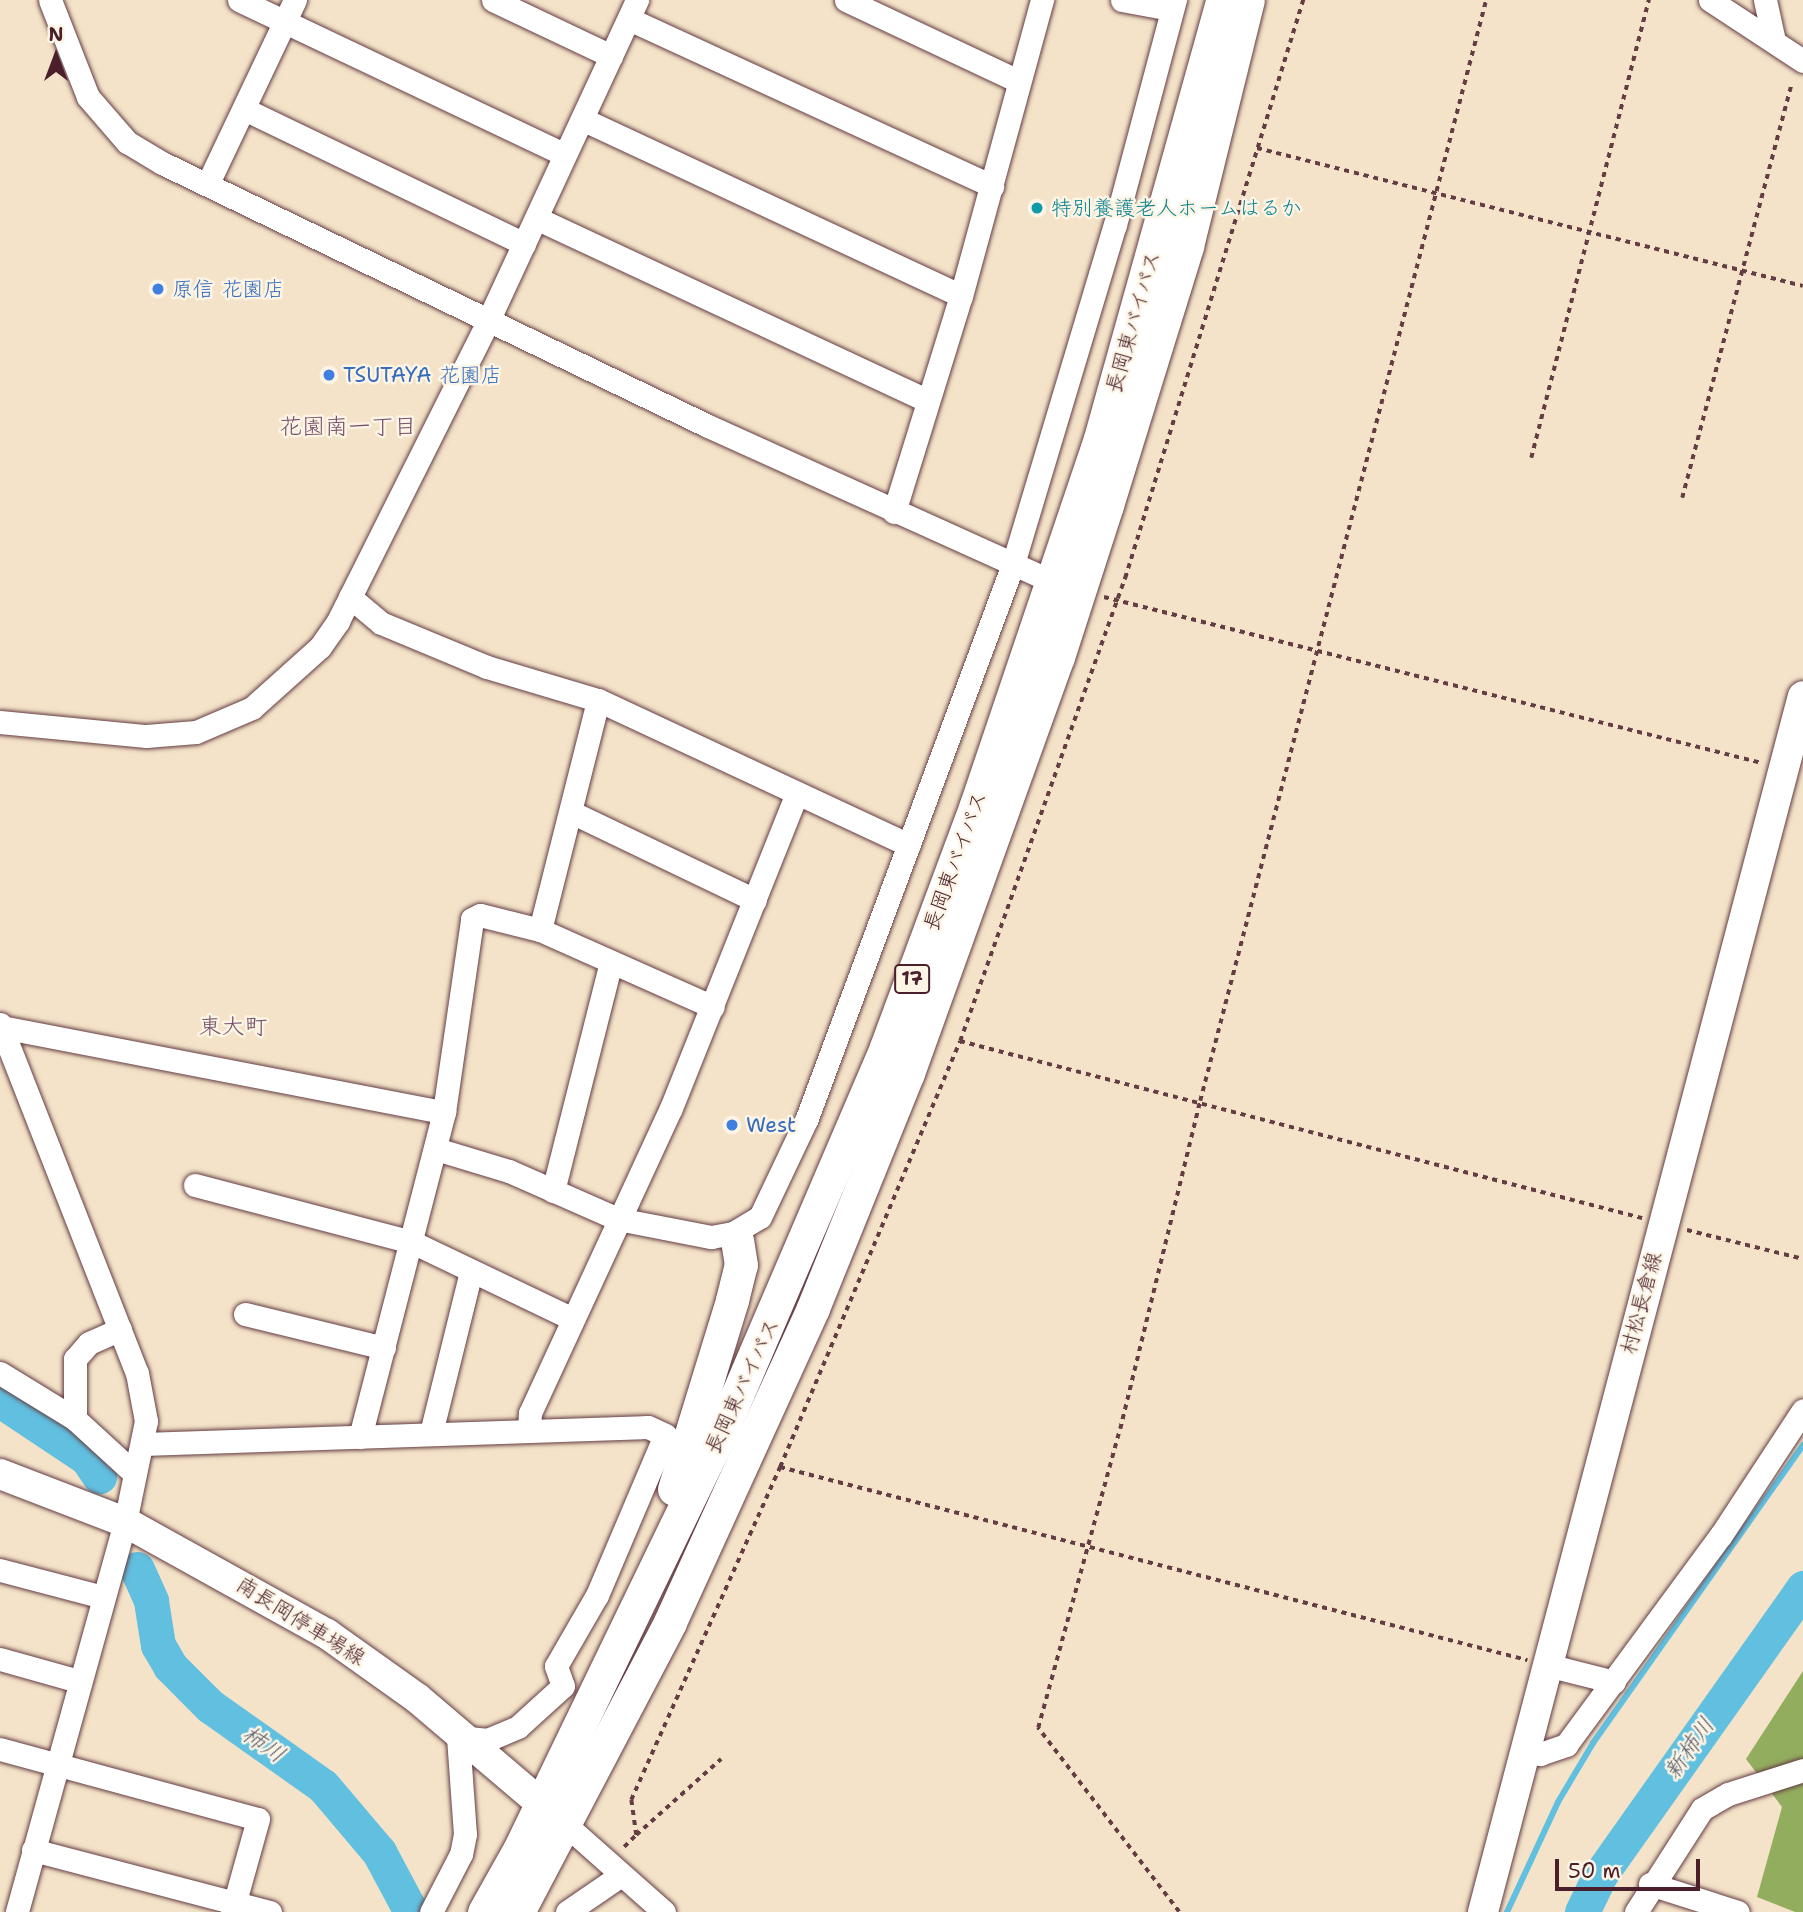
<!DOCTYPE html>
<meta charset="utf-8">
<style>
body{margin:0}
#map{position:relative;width:1803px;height:1912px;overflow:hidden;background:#f4e3c8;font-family:"Shantell Sans","Klee One",sans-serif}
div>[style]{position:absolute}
.forest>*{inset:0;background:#93ad5f}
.stream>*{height:6px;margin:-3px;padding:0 3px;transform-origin:3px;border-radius:3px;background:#61bfdf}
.river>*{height:35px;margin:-17.5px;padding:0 17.5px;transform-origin:17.5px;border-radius:17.5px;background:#61bfdf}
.path>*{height:3.5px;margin-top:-1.75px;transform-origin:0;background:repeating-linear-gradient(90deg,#643c43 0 5px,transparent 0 10px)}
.roads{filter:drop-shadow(0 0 2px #643c43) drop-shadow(0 0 2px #643c43)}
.minor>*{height:23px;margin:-11.5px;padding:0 11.5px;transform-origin:11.5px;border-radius:11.5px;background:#fff}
.major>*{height:30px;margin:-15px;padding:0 15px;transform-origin:15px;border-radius:15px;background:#fff}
.highway>*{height:33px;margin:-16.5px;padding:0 16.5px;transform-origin:16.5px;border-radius:16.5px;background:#fff}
.dots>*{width:19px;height:19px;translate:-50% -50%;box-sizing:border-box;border:4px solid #fcf5e5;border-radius:50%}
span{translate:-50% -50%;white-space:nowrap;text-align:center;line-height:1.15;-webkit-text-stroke:5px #fcf5e5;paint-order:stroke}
.shield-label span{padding:2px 5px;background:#fcf5e5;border:2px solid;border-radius:5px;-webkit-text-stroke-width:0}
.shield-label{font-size:19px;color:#4a1f2b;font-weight:700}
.culture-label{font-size:21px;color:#0d838f}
.left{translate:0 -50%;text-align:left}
.shop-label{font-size:21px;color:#366cbe}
.street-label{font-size:21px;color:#4a1f2b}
.neighbourhood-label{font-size:23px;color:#76516c}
.water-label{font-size:23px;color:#52576a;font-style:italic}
.north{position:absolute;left:21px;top:21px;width:70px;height:70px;-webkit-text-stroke:5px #fcf5e5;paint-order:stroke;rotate:0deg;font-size:19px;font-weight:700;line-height:28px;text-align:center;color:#4a1f2b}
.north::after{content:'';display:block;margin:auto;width:24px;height:32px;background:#4a1f2b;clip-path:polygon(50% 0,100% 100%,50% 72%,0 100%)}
.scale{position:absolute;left:1555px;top:1859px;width:145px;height:32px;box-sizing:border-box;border:4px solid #4a1f2b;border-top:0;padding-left:9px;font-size:21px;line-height:24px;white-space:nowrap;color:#4a1f2b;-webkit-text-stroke:5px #fcf5e5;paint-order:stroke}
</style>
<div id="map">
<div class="forest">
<div style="clip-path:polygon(1803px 1671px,1803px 1912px,1795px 1912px,1757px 1897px,1782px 1807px,1746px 1759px)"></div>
</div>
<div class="stream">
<div style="left:1507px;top:1912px;width:121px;rotate:-65.1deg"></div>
<div style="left:1558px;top:1802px;width:69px;rotate:-59.3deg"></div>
<div style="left:1593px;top:1743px;width:365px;rotate:-54.8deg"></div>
</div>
<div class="river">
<div style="left:0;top:1400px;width:105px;rotate:33.7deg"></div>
<div style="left:87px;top:1458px;width:22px;rotate:56deg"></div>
<div style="left:137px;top:1569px;width:35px;rotate:66deg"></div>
<div style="left:151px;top:1601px;width:45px;rotate:81deg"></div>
<div style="left:158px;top:1645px;width:24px;rotate:60deg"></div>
<div style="left:170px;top:1666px;width:57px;rotate:45deg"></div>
<div style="left:210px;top:1706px;width:138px;rotate:35.3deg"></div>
<div style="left:323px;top:1786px;width:87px;rotate:49.7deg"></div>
<div style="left:379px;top:1852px;width:68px;rotate:61.9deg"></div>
<div style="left:1582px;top:1912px;width:41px;rotate:-64.1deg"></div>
<div style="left:1600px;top:1875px;width:352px;rotate:-54.7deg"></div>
</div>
<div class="path">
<div style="left:1257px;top:148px;width:563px;rotate:14.18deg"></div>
<div style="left:1531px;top:458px;width:473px;rotate:-75.6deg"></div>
<div style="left:1682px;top:498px;width:428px;rotate:-75.2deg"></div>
<div style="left:1104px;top:597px;width:679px;rotate:14.16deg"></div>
<div style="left:960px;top:1041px;width:705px;rotate:14.55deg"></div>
<div style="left:1687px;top:1230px;width:120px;rotate:14deg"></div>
<div style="left:780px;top:1467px;width:772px;rotate:14.49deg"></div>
<div style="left:636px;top:1835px;width:114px;rotate:-41.8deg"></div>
<div style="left:624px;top:1847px;width:17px;rotate:-45deg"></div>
<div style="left:636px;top:1835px;width:35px;rotate:-98deg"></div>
<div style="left:631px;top:1800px;width:365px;rotate:-65.9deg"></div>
<div style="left:780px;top:1467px;width:462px;rotate:-67.1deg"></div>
<div style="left:960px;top:1041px;width:492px;rotate:-70.4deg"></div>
<div style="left:1125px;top:578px;width:605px;rotate:-72.88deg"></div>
<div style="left:1179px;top:1912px;width:232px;rotate:-127.5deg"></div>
<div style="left:1038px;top:1728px;width:310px;rotate:-74.7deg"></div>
<div style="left:1120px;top:1429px;width:338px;rotate:-76.3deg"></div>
<div style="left:1200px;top:1101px;width:1138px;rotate:-75.44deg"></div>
</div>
<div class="roads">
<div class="minor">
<div style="left:50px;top:0;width:104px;rotate:68.6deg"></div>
<div style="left:88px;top:97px;width:60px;rotate:49.1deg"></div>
<div style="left:127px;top:142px;width:41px;rotate:31deg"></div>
<div style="left:162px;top:163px;width:606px;rotate:25.72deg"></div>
<div style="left:708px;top:426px;width:360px;rotate:24.3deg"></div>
<div style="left:239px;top:0;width:360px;rotate:25.4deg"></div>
<div style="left:493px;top:0;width:131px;rotate:25.4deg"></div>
<div style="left:846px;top:0;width:190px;rotate:25.2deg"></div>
<div style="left:1122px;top:0;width:50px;rotate:10.4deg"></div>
<div style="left:1710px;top:0;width:111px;rotate:33.3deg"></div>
<div style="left:1765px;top:0;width:42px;rotate:77.6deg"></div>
<div style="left:629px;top:19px;width:400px;rotate:24.7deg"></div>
<div style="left:244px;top:109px;width:311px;rotate:25.7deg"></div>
<div style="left:582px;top:119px;width:418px;rotate:25deg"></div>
<div style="left:208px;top:183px;width:203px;rotate:-64.6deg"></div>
<div style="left:538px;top:219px;width:430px;rotate:25deg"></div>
<div style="left:894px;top:512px;width:226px;rotate:-72.8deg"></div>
<div style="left:961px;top:296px;width:307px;rotate:-74.7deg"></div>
<div style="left:350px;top:597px;width:40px;rotate:40deg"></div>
<div style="left:381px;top:623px;width:115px;rotate:22.5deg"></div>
<div style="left:487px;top:667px;width:116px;rotate:16.6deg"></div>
<div style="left:598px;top:700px;width:343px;rotate:25deg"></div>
<div style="left:0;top:722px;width:147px;rotate:5.5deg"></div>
<div style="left:146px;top:736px;width:50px;rotate:-4.6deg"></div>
<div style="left:196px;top:732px;width:61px;rotate:-23.2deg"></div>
<div style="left:252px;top:708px;width:91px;rotate:-41.9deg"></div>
<div style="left:320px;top:647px;width:32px;rotate:-55deg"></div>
<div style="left:338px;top:621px;width:335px;rotate:-63.4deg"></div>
<div style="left:488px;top:321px;width:354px;rotate:-65.1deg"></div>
<div style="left:571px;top:812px;width:204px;rotate:25.6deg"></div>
<div style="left:540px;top:930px;width:237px;rotate:-75.8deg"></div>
<div style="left:0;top:1024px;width:375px;rotate:68.6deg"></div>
<div style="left:137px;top:1373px;width:49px;rotate:79.4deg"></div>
<div style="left:146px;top:1421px;width:103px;rotate:101.7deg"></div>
<div style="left:125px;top:1522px;width:405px;rotate:105.5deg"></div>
<div style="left:1px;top:1027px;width:451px;rotate:10.9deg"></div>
<div style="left:436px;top:1149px;width:76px;rotate:16.8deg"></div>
<div style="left:509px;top:1171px;width:119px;rotate:23.8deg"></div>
<div style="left:618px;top:1219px;width:95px;rotate:11deg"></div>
<div style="left:711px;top:1237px;width:22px;rotate:-10deg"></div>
<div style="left:195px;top:1185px;width:224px;rotate:14.7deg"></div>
<div style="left:412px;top:1242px;width:178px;rotate:25.6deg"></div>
<div style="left:553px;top:1191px;width:236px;rotate:-75.8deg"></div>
<div style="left:737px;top:1240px;width:8px;rotate:-120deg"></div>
<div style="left:733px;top:1233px;width:31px;rotate:-31deg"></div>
<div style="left:760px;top:1217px;width:110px;rotate:-64.6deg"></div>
<div style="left:807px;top:1118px;width:591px;rotate:-69.6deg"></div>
<div style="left:1013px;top:564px;width:354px;rotate:-73.3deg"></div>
<div style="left:1115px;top:225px;width:233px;rotate:-75.1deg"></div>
<div style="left:245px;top:1314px;width:143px;rotate:13.7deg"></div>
<div style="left:0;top:1373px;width:88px;rotate:31.5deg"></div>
<div style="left:75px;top:1419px;width:81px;rotate:42.5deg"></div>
<div style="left:75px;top:1419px;width:60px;rotate:-90deg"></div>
<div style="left:75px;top:1359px;width:21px;rotate:-49deg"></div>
<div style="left:89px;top:1343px;width:34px;rotate:-24deg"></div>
<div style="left:529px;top:1431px;width:18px;rotate:-87deg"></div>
<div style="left:530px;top:1413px;width:336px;rotate:-65.2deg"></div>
<div style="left:671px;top:1108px;width:339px;rotate:-68.2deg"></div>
<div style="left:431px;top:1433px;width:167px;rotate:-76.1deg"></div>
<div style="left:360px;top:1437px;width:336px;rotate:-75.5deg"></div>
<div style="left:444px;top:1112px;width:195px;rotate:-81.7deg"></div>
<div style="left:472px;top:919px;width:9px;rotate:-27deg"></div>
<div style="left:480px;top:915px;width:62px;rotate:14deg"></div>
<div style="left:540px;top:930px;width:189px;rotate:24deg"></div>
<div style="left:143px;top:1444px;width:505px;rotate:-1.93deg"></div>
<div style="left:648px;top:1427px;width:19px;rotate:25deg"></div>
<div style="left:665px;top:1435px;width:174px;rotate:113deg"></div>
<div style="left:597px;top:1595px;width:82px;rotate:120deg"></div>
<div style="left:556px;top:1666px;width:21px;rotate:71deg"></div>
<div style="left:563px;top:1686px;width:61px;rotate:137.7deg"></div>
<div style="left:518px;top:1727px;width:33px;rotate:157deg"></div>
<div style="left:488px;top:1740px;width:30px;rotate:-174deg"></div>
<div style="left:458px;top:1737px;width:97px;rotate:85.9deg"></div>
<div style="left:465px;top:1834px;width:20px;rotate:101deg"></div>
<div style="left:461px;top:1854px;width:65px;rotate:117.3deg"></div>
<div style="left:0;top:1570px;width:106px;rotate:14.7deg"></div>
<div style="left:0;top:1659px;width:82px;rotate:15.6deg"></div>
<div style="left:1547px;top:1665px;width:69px;rotate:14.2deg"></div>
<div style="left:0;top:1749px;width:267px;rotate:15.2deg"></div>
<div style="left:258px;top:1819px;width:97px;rotate:105.6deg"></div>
<div style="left:1527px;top:1750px;width:14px;rotate:17deg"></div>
<div style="left:1540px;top:1754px;width:28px;rotate:-19deg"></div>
<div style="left:1566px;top:1745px;width:261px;rotate:-53.6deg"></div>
<div style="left:1721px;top:1535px;width:149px;rotate:-56.7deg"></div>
<div style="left:566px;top:1825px;width:131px;rotate:41.6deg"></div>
<div style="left:33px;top:1850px;width:245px;rotate:14.7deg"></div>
<div style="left:1650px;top:1884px;width:92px;rotate:17.7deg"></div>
<div style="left:567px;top:1912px;width:65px;rotate:-34.4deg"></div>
<div style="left:1636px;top:1912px;width:122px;rotate:-57.3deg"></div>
<div style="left:1702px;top:1809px;width:30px;rotate:-30deg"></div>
<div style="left:1728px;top:1794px;width:79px;rotate:-17.7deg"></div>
</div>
<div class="major">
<div style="left:0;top:1474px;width:134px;rotate:21deg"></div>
<div style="left:125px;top:1522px;width:231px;rotate:29deg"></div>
<div style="left:327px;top:1634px;width:110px;rotate:35.4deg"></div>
<div style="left:417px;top:1698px;width:185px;rotate:40.4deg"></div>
<div style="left:1483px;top:1912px;width:1257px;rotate:-75.26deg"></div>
</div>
<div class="highway">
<div style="left:674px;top:1489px;width:198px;rotate:-72.9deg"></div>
<div style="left:732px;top:1300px;width:36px;rotate:-76deg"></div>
<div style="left:741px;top:1265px;width:25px;rotate:-99deg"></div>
<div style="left:484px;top:1912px;width:71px;rotate:-60.6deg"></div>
<div style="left:519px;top:1850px;width:469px;rotate:-64.2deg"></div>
<div style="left:723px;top:1428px;width:414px;rotate:-66.8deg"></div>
<div style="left:886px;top:1047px;width:258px;rotate:-69.6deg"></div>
<div style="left:976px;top:805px;width:383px;rotate:-71.3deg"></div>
<div style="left:1099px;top:442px;width:459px;rotate:-74.4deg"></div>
<div style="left:518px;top:1912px;width:327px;rotate:-62.3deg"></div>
<div style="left:670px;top:1622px;width:345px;rotate:-65.5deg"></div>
<div style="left:813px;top:1308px;width:253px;rotate:-68deg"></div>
<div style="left:908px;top:1073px;width:442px;rotate:-70.2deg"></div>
<div style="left:1058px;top:657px;width:160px;rotate:-72.1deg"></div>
<div style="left:1107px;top:505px;width:271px;rotate:-72.8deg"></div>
<div style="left:1187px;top:246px;width:253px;rotate:-76.1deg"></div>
</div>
</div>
<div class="dots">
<div style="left:1037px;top:208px;background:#0f9aa8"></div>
<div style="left:158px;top:289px;background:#3f7fe0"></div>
<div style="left:329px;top:375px;background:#3f7fe0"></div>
<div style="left:732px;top:1125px;background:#3f7fe0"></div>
</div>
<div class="shield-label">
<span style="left:912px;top:979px">17</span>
</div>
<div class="culture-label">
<span class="left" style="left:1051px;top:208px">特別養護老人ホームはるか</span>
</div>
<div class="shop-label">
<span class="left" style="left:172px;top:289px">原信 花園店</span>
<span class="left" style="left:343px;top:375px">TSUTAYA 花園店</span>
<span class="left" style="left:746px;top:1125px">West</span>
</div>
<div class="street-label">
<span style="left:1133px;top:322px;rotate:-74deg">長岡東バイパス</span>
<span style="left:955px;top:861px;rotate:-70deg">長岡東バイパス</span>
<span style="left:1641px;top:1303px;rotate:-75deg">村松長倉線</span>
<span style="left:742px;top:1386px;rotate:-65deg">長岡東バイパス</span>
<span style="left:301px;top:1621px;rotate:32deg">南長岡停車場線</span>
</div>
<div class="neighbourhood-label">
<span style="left:348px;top:426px">花園南一丁目</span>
<span style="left:233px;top:1026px">東大町</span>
</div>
<div class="water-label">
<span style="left:264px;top:1744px;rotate:35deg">柿川</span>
<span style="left:1689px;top:1748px;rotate:-55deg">新柿川</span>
</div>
<div class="north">N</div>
<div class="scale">50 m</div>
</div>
